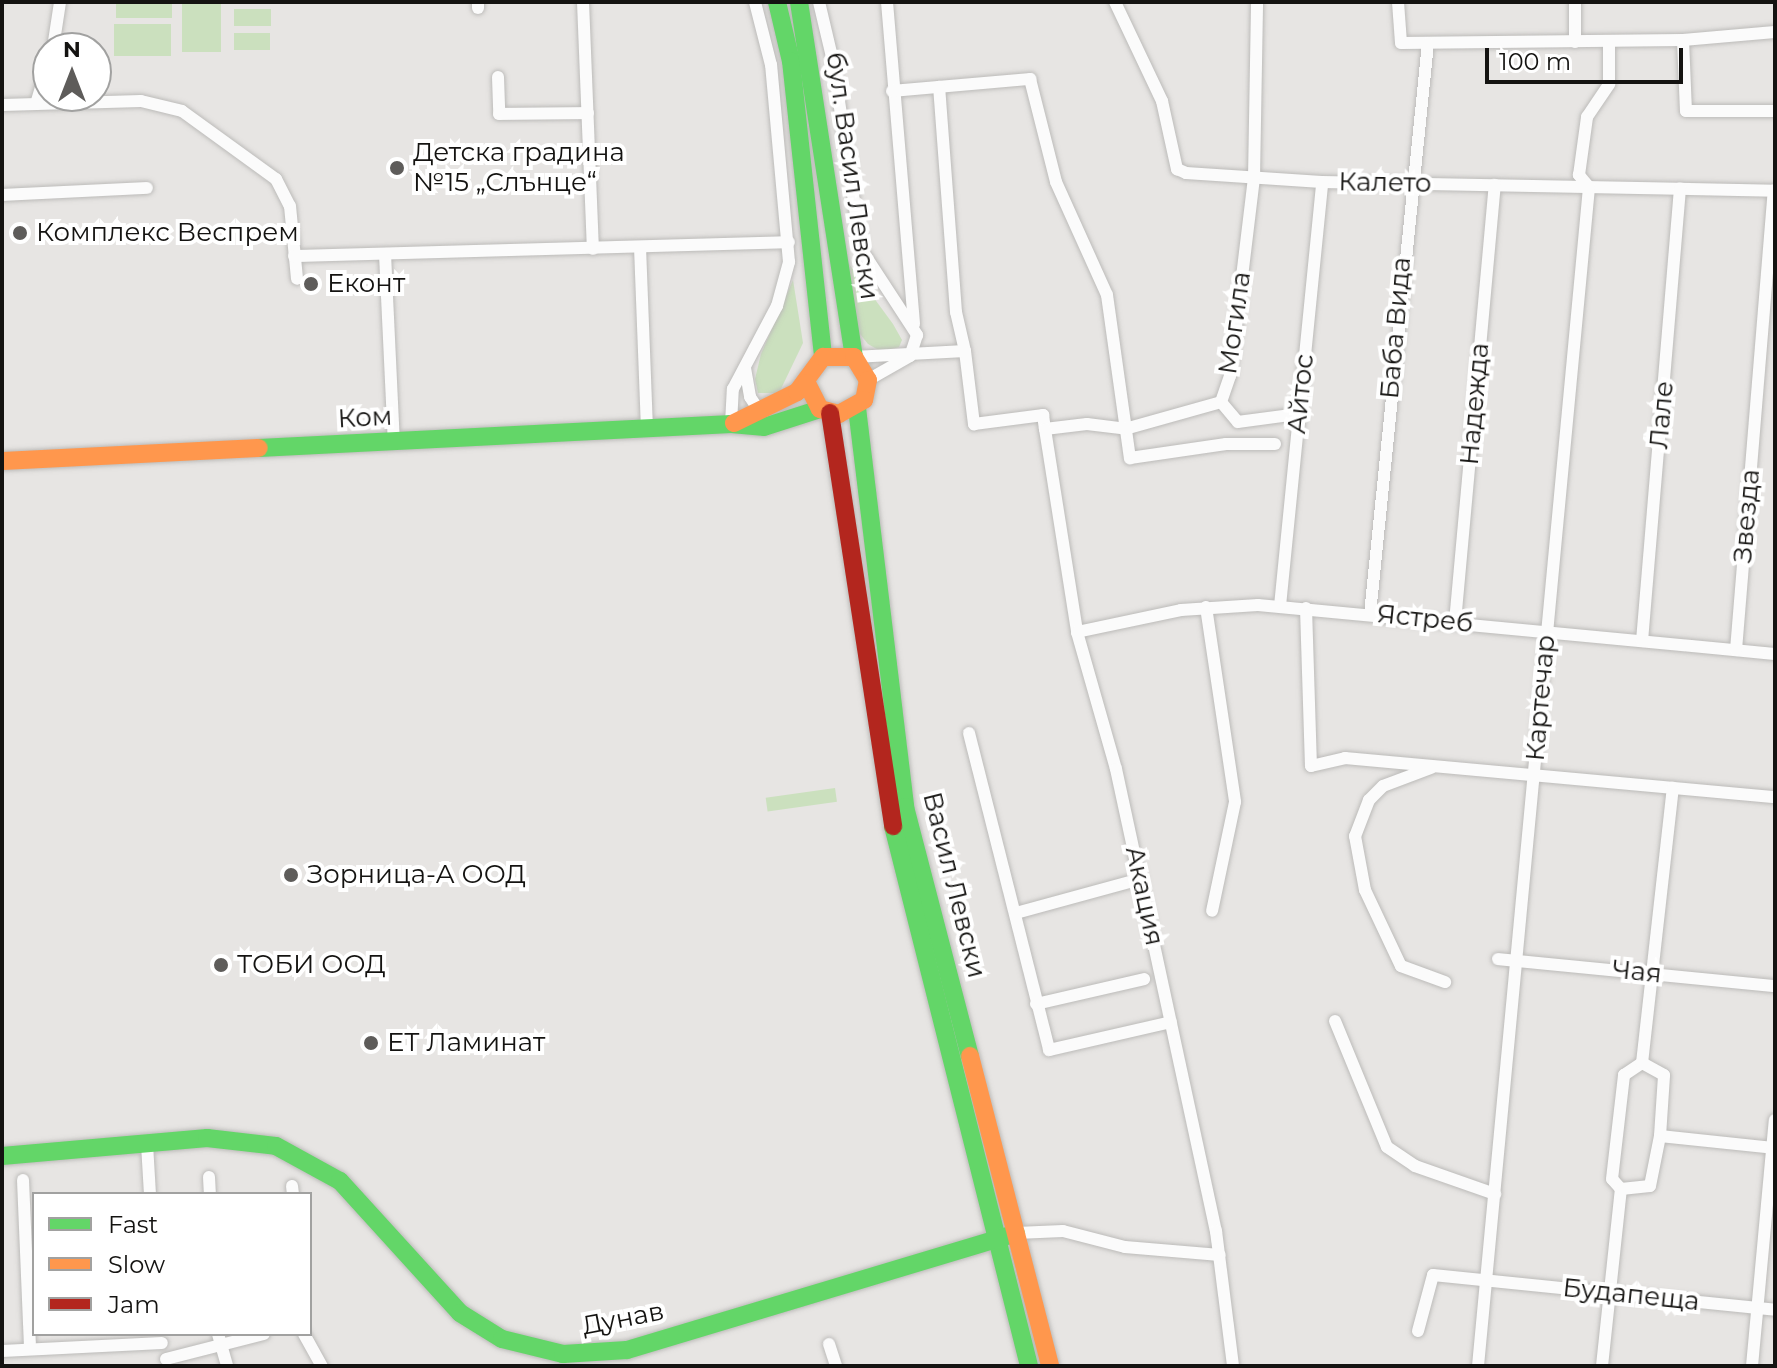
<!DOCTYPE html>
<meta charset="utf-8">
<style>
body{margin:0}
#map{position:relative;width:1777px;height:1368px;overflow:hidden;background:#e7e5e3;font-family:Montserrat,sans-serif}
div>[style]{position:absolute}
.green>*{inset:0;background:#cbe0be;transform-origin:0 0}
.roads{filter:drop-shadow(0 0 2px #bcbbb9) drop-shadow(0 0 2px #bcbbb9)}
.street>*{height:12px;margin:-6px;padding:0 6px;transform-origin:6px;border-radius:6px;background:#fbfbfb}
.fast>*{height:18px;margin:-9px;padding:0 9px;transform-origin:9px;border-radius:9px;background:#63d668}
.slow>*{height:18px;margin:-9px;padding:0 9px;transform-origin:9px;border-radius:9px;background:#ff974d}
.jam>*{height:18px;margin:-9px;padding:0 9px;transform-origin:9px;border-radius:9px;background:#b3261e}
.dots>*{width:22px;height:22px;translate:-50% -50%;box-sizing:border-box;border:4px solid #fff;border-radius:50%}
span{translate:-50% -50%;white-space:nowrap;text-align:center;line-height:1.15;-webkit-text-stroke:8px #fff;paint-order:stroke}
.poi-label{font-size:26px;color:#141311}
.left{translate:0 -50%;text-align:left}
.street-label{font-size:26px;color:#141311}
.frame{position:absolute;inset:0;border:4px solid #141311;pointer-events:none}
.legend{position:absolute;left:32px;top:1192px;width:280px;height:144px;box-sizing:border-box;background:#fff;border:2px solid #a1a1a0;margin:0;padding:10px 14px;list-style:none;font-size:24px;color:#141311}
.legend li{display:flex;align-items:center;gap:16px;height:40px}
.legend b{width:40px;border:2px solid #a1a1a0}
.north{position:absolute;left:32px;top:32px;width:80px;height:80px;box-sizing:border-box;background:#fff;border:2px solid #a1a1a0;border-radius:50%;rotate:0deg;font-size:22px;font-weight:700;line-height:32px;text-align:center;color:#141311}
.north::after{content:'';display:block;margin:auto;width:28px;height:36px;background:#5e5c5a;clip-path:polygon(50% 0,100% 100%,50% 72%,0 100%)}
.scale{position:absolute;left:1485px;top:48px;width:198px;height:36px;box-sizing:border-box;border:4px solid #141311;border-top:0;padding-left:10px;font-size:24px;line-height:28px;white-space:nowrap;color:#141311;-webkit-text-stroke:6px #fff;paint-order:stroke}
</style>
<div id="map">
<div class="green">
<div style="left:116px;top:2px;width:56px;height:16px"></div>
<div style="left:182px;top:2px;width:39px;height:50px"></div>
<div style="left:234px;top:9px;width:37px;height:17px"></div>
<div style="left:171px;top:24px;width:32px;height:57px;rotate:90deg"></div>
<div style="left:234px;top:33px;width:36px;height:17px"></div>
<div style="clip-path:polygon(846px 260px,893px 324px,902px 340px,899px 347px,882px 352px,868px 344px,856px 329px)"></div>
<div style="clip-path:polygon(793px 280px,803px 343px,779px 393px,758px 393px,755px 379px,761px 354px)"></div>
<div style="left:835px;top:788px;width:14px;height:70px;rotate:82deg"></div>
</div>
<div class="roads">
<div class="street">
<div style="left:478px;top:2px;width:6px;rotate:90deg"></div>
<div style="left:583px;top:2px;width:247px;rotate:87.7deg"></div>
<div style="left:819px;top:2px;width:61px;rotate:76.7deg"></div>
<div style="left:833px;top:61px;width:190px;rotate:81.5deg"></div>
<div style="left:861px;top:249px;width:103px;rotate:56.9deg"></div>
<div style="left:917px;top:335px;width:22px;rotate:108deg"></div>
<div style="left:910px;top:356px;width:48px;rotate:150.3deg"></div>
<div style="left:887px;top:2px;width:323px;rotate:85.2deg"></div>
<div style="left:1115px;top:2px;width:110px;rotate:64.6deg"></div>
<div style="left:1162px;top:101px;width:70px;rotate:77.6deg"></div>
<div style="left:1177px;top:169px;width:10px;rotate:24deg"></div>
<div style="left:1186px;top:173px;width:136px;rotate:3.8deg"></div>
<div style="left:1322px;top:182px;width:453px;rotate:1.1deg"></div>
<div style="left:1398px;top:2px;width:41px;rotate:85.8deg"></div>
<div style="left:1401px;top:43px;width:282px;rotate:-0.6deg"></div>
<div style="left:1683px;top:40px;width:92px;rotate:-5deg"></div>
<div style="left:1575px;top:2px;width:40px;rotate:90deg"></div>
<div style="left:1683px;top:40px;width:71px;rotate:87.6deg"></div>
<div style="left:1686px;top:111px;width:89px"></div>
<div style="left:53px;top:48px;width:47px;rotate:-81.3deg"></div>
<div style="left:498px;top:77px;width:37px;rotate:88deg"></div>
<div style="left:499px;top:114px;width:89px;rotate:-0.6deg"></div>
<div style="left:892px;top:91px;width:139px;rotate:-5deg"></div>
<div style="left:1030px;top:79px;width:106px;rotate:75.8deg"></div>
<div style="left:1056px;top:182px;width:124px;rotate:65.7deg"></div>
<div style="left:1107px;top:295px;width:165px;rotate:82deg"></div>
<div style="left:1130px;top:458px;width:97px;rotate:-8.3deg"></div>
<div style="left:1226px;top:444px;width:49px"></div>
<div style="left:36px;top:104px;width:42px;rotate:-73.3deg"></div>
<div style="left:2px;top:105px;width:139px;rotate:-1.6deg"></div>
<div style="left:141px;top:101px;width:42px;rotate:13.7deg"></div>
<div style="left:182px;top:111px;width:116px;rotate:35.9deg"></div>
<div style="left:276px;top:179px;width:30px;rotate:63deg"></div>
<div style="left:290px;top:206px;width:73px;rotate:84.5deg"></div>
<div style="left:2px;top:195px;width:145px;rotate:-2.8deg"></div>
<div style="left:640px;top:247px;width:182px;rotate:87.8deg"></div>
<div style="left:385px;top:254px;width:188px;rotate:87.3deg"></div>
<div style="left:294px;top:256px;width:495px;rotate:-1.6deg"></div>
<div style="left:965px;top:351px;width:74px;rotate:83deg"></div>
<div style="left:974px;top:424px;width:70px;rotate:-7.4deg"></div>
<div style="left:1043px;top:415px;width:14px;rotate:82deg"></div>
<div style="left:1045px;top:429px;width:42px;rotate:-6.8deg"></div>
<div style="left:1087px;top:424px;width:38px;rotate:7deg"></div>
<div style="left:1125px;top:429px;width:100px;rotate:-15.7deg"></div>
<div style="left:1221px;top:402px;width:28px;rotate:-71deg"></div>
<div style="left:1230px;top:376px;width:199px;rotate:-83.1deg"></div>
<div style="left:1254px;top:178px;width:176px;rotate:-89deg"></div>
<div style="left:854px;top:357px;width:111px;rotate:-3.1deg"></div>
<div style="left:965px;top:351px;width:40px;rotate:-103deg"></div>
<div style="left:956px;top:312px;width:226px;rotate:-94.3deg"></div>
<div style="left:745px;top:368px;width:29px;rotate:80deg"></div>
<div style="left:750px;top:397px;width:18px;rotate:56deg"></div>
<div style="left:1221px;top:402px;width:26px;rotate:50deg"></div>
<div style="left:1238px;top:422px;width:61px;rotate:-7.6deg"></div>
<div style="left:731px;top:424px;width:35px;rotate:-87deg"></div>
<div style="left:733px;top:389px;width:94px;rotate:-62.1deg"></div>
<div style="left:777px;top:306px;width:46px;rotate:-74.7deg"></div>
<div style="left:789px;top:262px;width:198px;rotate:-95.2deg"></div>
<div style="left:771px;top:65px;width:65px;rotate:-104.3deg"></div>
<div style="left:1045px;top:429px;width:206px;rotate:81deg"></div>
<div style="left:1077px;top:632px;width:142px;rotate:74.1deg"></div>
<div style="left:1116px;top:769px;width:473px;rotate:77.8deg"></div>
<div style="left:1216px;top:1231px;width:136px;rotate:82.8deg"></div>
<div style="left:1280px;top:606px;width:426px;rotate:-84.3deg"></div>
<div style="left:1206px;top:607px;width:197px;rotate:81.5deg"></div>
<div style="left:1235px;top:802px;width:111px;rotate:101.9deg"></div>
<div style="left:1306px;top:608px;width:158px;rotate:88.2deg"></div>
<div style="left:1311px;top:766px;width:35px;rotate:-13deg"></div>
<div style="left:1345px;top:758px;width:432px;rotate:5.2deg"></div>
<div style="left:1370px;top:614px;width:574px;rotate:-84.2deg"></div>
<div style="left:1455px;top:622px;width:439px;rotate:-84.8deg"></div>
<div style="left:1077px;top:632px;width:106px;rotate:-11.9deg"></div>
<div style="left:1181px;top:610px;width:77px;rotate:-3.7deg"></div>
<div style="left:1258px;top:605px;width:519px;rotate:5.41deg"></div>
<div style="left:1642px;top:641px;width:454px;rotate:-85.2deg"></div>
<div style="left:1736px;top:650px;width:461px;rotate:-85.3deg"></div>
<div style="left:969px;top:733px;width:327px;rotate:75.8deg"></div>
<div style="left:1049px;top:1050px;width:125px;rotate:-12.9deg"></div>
<div style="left:1431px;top:768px;width:51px;rotate:159.4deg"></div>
<div style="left:1383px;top:786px;width:20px;rotate:135deg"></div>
<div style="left:1369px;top:800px;width:39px;rotate:111deg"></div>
<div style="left:1355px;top:836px;width:55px;rotate:79.5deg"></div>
<div style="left:1365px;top:890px;width:84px;rotate:64.7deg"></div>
<div style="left:1401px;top:966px;width:47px;rotate:20deg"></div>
<div style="left:1016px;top:913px;width:129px;rotate:-15.3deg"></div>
<div style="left:1498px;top:959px;width:278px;rotate:5.6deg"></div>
<div style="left:1036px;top:1004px;width:111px;rotate:-13deg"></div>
<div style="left:1335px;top:1021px;width:136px;rotate:67.6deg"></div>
<div style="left:1387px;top:1147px;width:34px;rotate:34deg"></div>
<div style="left:1415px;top:1166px;width:85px;rotate:19.3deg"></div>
<div style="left:1660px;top:1136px;width:116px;rotate:6deg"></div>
<div style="left:147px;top:1144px;width:50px;rotate:86.6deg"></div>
<div style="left:209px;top:1177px;width:17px;rotate:87deg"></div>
<div style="left:23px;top:1180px;width:169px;rotate:87.6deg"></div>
<div style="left:292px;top:1186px;width:8px;rotate:83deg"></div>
<div style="left:1621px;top:1189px;width:13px;rotate:-132deg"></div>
<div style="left:1612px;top:1179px;width:105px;rotate:-83.4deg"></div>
<div style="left:1624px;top:1075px;width:22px;rotate:-34deg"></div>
<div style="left:1642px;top:1063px;width:277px;rotate:-83.6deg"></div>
<div style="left:1016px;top:1233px;width:47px;rotate:-2.4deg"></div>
<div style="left:1063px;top:1231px;width:64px;rotate:14.5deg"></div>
<div style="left:1125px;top:1247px;width:95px;rotate:4.8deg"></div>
<div style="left:1418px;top:1331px;width:58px;rotate:-75deg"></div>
<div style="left:1433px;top:1275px;width:344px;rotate:5.8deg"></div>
<div style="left:218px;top:1334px;width:33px;rotate:74deg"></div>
<div style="left:304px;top:1334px;width:37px;rotate:61deg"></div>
<div style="left:829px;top:1344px;width:23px;rotate:72deg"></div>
<div style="left:2px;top:1351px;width:160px;rotate:-2.9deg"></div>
<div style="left:166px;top:1359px;width:101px;rotate:-14.3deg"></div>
<div style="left:1478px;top:1366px;width:1184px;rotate:-84.62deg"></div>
<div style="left:1589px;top:187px;width:16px;rotate:-130deg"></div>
<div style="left:1579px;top:175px;width:59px;rotate:-82.1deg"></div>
<div style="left:1587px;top:117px;width:40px;rotate:-56deg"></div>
<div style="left:1609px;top:84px;width:43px;rotate:-90deg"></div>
<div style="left:1602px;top:1366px;width:178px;rotate:-83.9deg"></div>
<div style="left:1621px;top:1189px;width:29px;rotate:-6deg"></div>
<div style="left:1650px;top:1186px;width:51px;rotate:-78.7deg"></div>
<div style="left:1660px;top:1136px;width:61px;rotate:-86.2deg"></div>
<div style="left:1664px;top:1075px;width:25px;rotate:-151deg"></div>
<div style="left:1752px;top:1366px;width:247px;rotate:-84.7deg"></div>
</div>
<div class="fast">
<div style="left:777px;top:2px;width:61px;rotate:76.7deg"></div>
<div style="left:791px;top:61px;width:298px;rotate:83.8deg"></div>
<div style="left:799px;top:2px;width:359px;rotate:81.2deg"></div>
<div style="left:857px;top:408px;width:402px;rotate:83.1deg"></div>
<div style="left:905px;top:807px;width:257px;rotate:75.4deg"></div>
<div style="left:259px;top:448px;width:473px;rotate:-2.9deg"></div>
<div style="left:731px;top:424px;width:33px;rotate:5deg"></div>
<div style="left:764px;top:427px;width:59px;rotate:-17.8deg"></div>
<div style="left:893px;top:826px;width:557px;rotate:75.86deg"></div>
<div style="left:2px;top:1156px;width:206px;rotate:-5deg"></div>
<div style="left:207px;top:1138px;width:69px;rotate:6.6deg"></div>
<div style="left:276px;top:1146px;width:73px;rotate:28.7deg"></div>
<div style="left:340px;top:1181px;width:178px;rotate:47.7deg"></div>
<div style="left:460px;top:1313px;width:49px;rotate:31.8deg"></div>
<div style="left:502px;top:1339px;width:63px;rotate:13.8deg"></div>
<div style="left:563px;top:1354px;width:64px;rotate:-3.6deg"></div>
<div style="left:627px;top:1350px;width:406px;rotate:-16.7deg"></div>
</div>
<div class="slow">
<div style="left:734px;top:423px;width:70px;rotate:-26.2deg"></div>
<div style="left:797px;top:392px;width:44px;rotate:-53.4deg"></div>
<div style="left:823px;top:357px;width:31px"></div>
<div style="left:854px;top:357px;width:27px;rotate:59deg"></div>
<div style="left:868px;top:380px;width:20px;rotate:101deg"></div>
<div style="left:864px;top:400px;width:29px;rotate:151deg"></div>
<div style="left:839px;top:414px;width:20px;rotate:-165deg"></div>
<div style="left:820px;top:409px;width:29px;rotate:-117deg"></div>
<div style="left:2px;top:461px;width:257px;rotate:-2.9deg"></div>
<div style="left:970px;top:1056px;width:320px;rotate:75.5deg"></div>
</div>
<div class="jam">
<div style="left:830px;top:413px;width:418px;rotate:81.3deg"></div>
</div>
</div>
<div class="dots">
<div style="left:397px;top:168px;background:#5e5c5a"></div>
<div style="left:20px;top:233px;background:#5e5c5a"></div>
<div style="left:311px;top:284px;background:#5e5c5a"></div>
<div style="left:291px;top:875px;background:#5e5c5a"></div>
<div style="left:221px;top:965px;background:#5e5c5a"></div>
<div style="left:371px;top:1043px;background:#5e5c5a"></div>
</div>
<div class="poi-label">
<span class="left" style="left:413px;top:168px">Детска градина<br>№15 „Слънце“</span>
<span class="left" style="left:36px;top:233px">Комплекс Веспрем</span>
<span class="left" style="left:327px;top:284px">Еконт</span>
<span class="left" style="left:307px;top:875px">Зорница-А ООД</span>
<span class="left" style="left:237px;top:965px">ТОБИ ООД</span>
<span class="left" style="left:387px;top:1043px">ЕТ Ламинат</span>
</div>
<div class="street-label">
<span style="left:852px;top:176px;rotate:82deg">бул. Васил Левски</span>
<span style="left:1385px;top:183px;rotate:1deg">Калето</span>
<span style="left:1235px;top:323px;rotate:-82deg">Могила</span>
<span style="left:1396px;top:328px;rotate:-85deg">Баба Вида</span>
<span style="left:1301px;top:394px;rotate:-84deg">Айтос</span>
<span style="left:1475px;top:404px;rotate:-85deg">Надежда</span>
<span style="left:1662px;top:415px;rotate:-85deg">Лале</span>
<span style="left:365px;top:418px;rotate:-3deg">Ком</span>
<span style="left:1747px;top:516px;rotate:-85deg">Звезда</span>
<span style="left:1425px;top:619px;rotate:6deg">Ястреб</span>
<span style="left:1541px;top:698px;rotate:-85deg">Картечар</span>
<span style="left:954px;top:885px;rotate:76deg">Васил Левски</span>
<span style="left:1144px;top:896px;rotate:78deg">Акация</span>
<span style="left:1637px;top:972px;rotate:6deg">Чая</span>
<span style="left:1631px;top:1295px;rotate:6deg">Будапеща</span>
<span style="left:623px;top:1319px;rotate:-11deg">Дунав</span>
</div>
<div class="frame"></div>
<ul class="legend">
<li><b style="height:10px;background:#63d668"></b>Fast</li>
<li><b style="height:10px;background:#ff974d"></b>Slow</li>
<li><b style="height:10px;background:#b3261e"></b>Jam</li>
</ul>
<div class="north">N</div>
<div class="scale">100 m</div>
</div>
